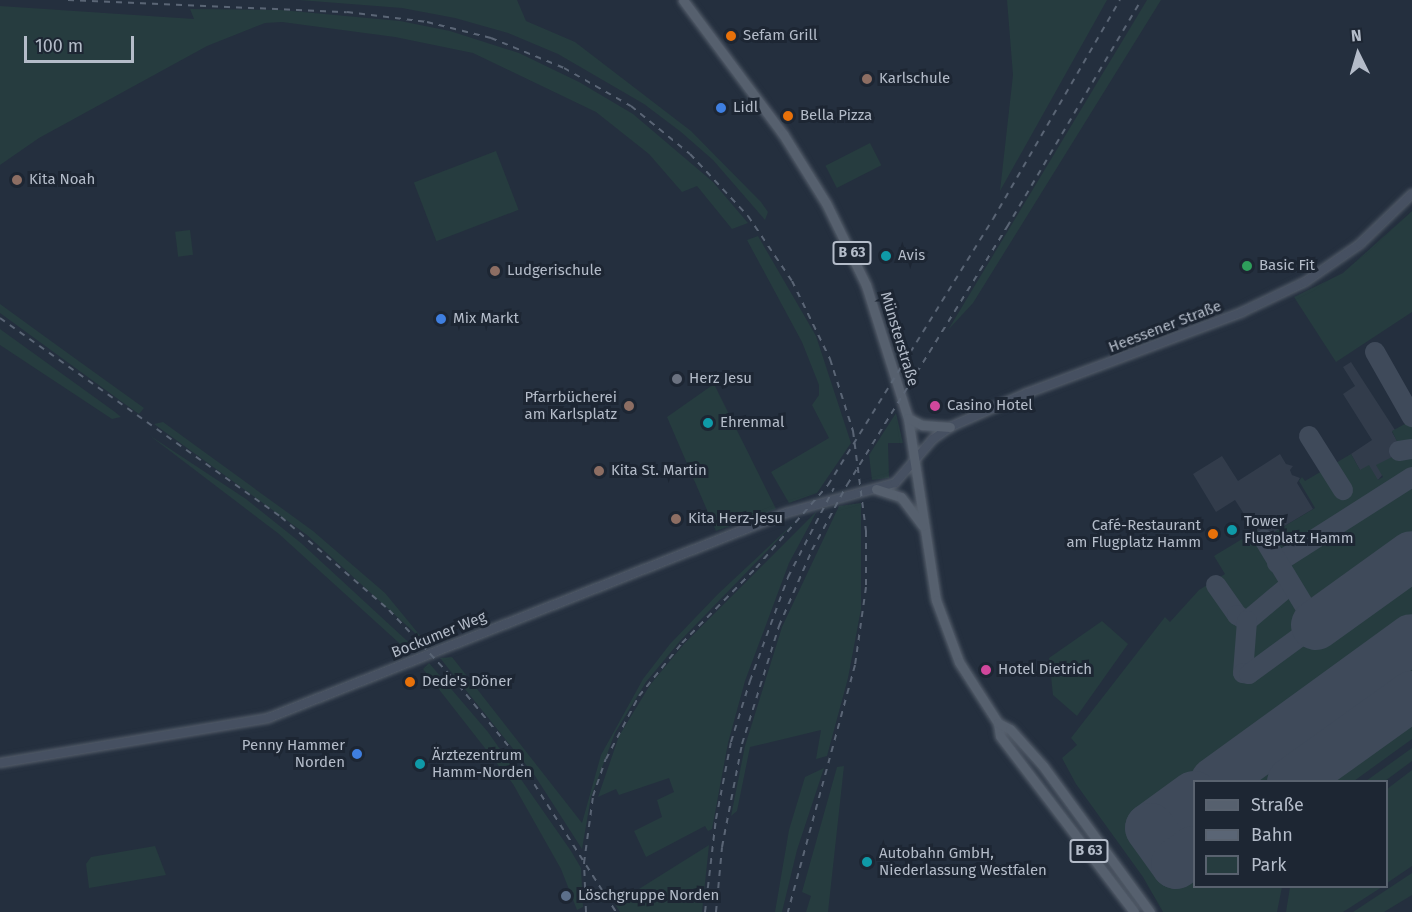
<!DOCTYPE html>
<meta charset="utf-8">
<style>
body{margin:0}
#map{position:relative;width:1412px;height:912px;overflow:hidden;background:#242f3e;font-family:"Fira Sans",sans-serif}
div>[style]{position:absolute}
.airport>*{inset:0;background:#323c4b}
.green>*{inset:0;background:#263c3f;transform-origin:0 0}
.taxiway>*{height:20px;margin:-10px;padding:0 10px;transform-origin:10px;border-radius:10px;background:#3f4a5a}
.runway>*{height:50px;margin:-25px;padding:0 25px;transform-origin:25px;border-radius:25px;background:#3f4a5a}
.roads{filter:drop-shadow(0 0 2px #565f6c) drop-shadow(0 0 2px #565f6c)}
.secondary>*{height:8px;margin:-4px;padding:0 4px;transform-origin:4px;border-radius:4px;background:#465061}
.primary>*{height:9px;margin:-4.5px;padding:0 4.5px;transform-origin:4.5px;border-radius:4.5px;background:#56606e}
.rail>*{height:2px;margin-top:-1px;transform-origin:0;background:repeating-linear-gradient(90deg,#5a6575 0 6px,transparent 0 12px)}
.dots>*{width:16px;height:16px;translate:-50% -50%;box-sizing:border-box;border:3px solid #1d2633;border-radius:50%}
span{translate:-50% -50%;white-space:nowrap;text-align:center;line-height:1.15;-webkit-text-stroke:6px #1d2633;paint-order:stroke}
.shield-label span{padding:2px 4px;background:#1d2633;border:2px solid;border-radius:4px;-webkit-text-stroke-width:0}
.shield-label{font-size:14px;color:#b4bcc9;font-weight:700}
.poi-label{font-size:15px;color:#b4bcc9}
.left{translate:0 -50%;text-align:left}
.right{translate:-100% -50%;text-align:right}
.street-label{font-size:15px;color:#b4bcc9}
.legend{position:absolute;left:1193px;top:780px;width:195px;height:108px;box-sizing:border-box;background:#1d2633;border:2px solid #59626f;margin:0;padding:8px 10px;list-style:none;font-size:18px;color:#b4bcc9}
.legend li{display:flex;align-items:center;gap:12px;height:30px}
.legend b{width:30px;border:2px solid #59626f}
.north{position:absolute;left:1328px;top:24px;width:60px;height:60px;-webkit-text-stroke:4px #1d2633;paint-order:stroke;rotate:355deg;font-size:16px;font-weight:700;line-height:24px;text-align:center;color:#b4bcc9}
.north::after{content:'';display:block;margin:auto;width:21px;height:27px;background:#b4bcc9;clip-path:polygon(50% 0,100% 100%,50% 72%,0 100%)}
.scale{position:absolute;left:24px;top:36px;width:110px;height:27px;box-sizing:border-box;border:3px solid #b4bcc9;border-top:0;padding-left:8px;font-size:18px;line-height:21px;white-space:nowrap;color:#b4bcc9;-webkit-text-stroke:4px #1d2633;paint-order:stroke}
</style>
<div id="map">
<div class="airport">
<div style="clip-path:polygon(1351px 362px,1395px 430px,1392px 432px,1400px 446px,1400px 454px,1378px 480px,1360px 470px,1351px 454px,1372px 440px,1343px 394px,1355px 386px,1343px 367px)"></div>
<div style="clip-path:polygon(1280px 454px,1286px 464px,1293px 466px,1290px 470px,1292px 475px,1300px 478px,1297px 483px,1313px 509px,1261px 540px,1235px 500px,1216px 512px,1193px 474px,1222px 456px,1238px 481px)"></div>
</div>
<div class="green">
<div style="clip-path:polygon(299px 0,517px 0,526px 21px,575px 42px,691px 131px,761px 202px,768px 212px,765px 220px,713px 160px,681px 132px,644px 104px,558px 54px,508px 33px,455px 18px,402px 8px)"></div>
<div style="clip-path:polygon(1007px 0,1107px 0,1000px 191px,1013px 75px)"></div>
<div style="clip-path:polygon(1147px 0,1161px 0,973px 303px,948px 330px)"></div>
<div style="clip-path:polygon(0 6px,194px 19px,190px 9px,281px 10px,400px 21px,450px 31px,519px 53px,579px 82px,633px 114px,713px 182px,748px 223px,732px 229px,697px 186px,682px 192px,649px 154px,596px 112px,473px 53px,395px 37px,282px 22px,265px 23px,207px 46px,39px 138px,0 165px)"></div>
<div style="left:870px;top:143px;width:25px;height:50px;rotate:63deg"></div>
<div style="left:496px;top:151px;width:63px;height:88px;rotate:69deg"></div>
<div style="clip-path:polygon(1412px 211px,1412px 312px,1336px 362px,1294px 297px,1343px 273px)"></div>
<div style="left:190px;top:230px;width:25px;height:15px;rotate:83deg"></div>
<div style="clip-path:polygon(758px 236px,816px 336px,851px 443px,817px 493px,789px 503px,771px 472px,829px 438px,812px 405px,819px 395px,819px 385px,802px 342px,747px 240px)"></div>
<div style="clip-path:polygon(0 304px,62px 349px,144px 408px,139px 414px,129px 407px,0 313px)"></div>
<div style="clip-path:polygon(0 329px,115px 412px,121px 417px,112px 419px,0 345px)"></div>
<div style="clip-path:polygon(714px 384px,776px 509px,716px 531px,667px 417px)"></div>
<div style="clip-path:polygon(896px 413px,903px 443px,888px 443px,889px 478px,872px 480px,869px 455px)"></div>
<div style="clip-path:polygon(1412px 420px,1412px 739px,1354px 781px,1194px 782px,1194px 886px,1282px 887px,1277px 912px,1163px 912px,1143px 877px,1076px 784px,1062px 758px,1077px 745px,1071px 738px,1165px 617px,1170px 622px,1199px 590px,1225px 574px,1214px 556px,1257px 530px,1263px 539px,1315px 508px,1299px 481px,1302px 477px,1305px 481px,1351px 454px,1360px 470px,1369px 465px,1378px 480px,1383px 477px,1376px 465px,1402px 452px,1392px 431px)"></div>
<div style="clip-path:polygon(163px 422px,313px 531px,385px 593px,427px 644px,307px 535px,154px 424px)"></div>
<div style="clip-path:polygon(149px 435px,246px 499px,301px 543px,417px 650px,409px 652px,279px 534px)"></div>
<div style="clip-path:polygon(861px 503px,861px 609px,848px 678px,827px 756px,816px 759px,821px 730px,750px 747px,737px 811px,731px 816px,745px 746px,782px 627px,839px 506px)"></div>
<div style="clip-path:polygon(817px 511px,789px 563px,745px 681px,728px 743px,712px 829px,708px 831px,705px 826px,646px 857px,634px 831px,662px 817px,657px 800px,674px 792px,669px 778px,619px 795px,616px 789px,598px 797px,619px 736px,650px 685px,684px 644px)"></div>
<div style="clip-path:polygon(797px 520px,680px 641px,646px 682px,615px 733px,591px 797px,582px 849px,535px 776px,440px 658px,452px 657px,582px 823px,601px 755px,643px 679px,670px 644px,718px 594px)"></div>
<div style="clip-path:polygon(1102px 621px,1128px 644px,1077px 716px,1053px 695px,1049px 658px)"></div>
<div style="clip-path:polygon(429px 663px,488px 732px,571px 851px,581px 868px,583px 907px,577px 910px,561px 869px,513px 784px,423px 669px)"></div>
<div style="clip-path:polygon(1412px 748px,1412px 761px,1385px 781px,1366px 781px)"></div>
<div style="clip-path:polygon(844px 766px,828px 912px,806px 912px,811px 896px,802px 892px,837px 767px)"></div>
<div style="clip-path:polygon(824px 768px,797px 850px,782px 912px,775px 912px,789px 830px,805px 777px)"></div>
<div style="clip-path:polygon(1412px 770px,1412px 866px,1387px 883px,1387px 789px)"></div>
<div style="clip-path:polygon(709px 845px,702px 912px,620px 912px,615px 904px)"></div>
<div style="clip-path:polygon(155px 846px,166px 875px,89px 888px,86px 864px,91px 857px)"></div>
<div style="clip-path:polygon(1412px 873px,1412px 895px,1384px 912px,1353px 912px)"></div>
<div style="clip-path:polygon(1290px 887px,1290px 886px,1382px 887px,1343px 912px,1286px 912px)"></div>
</div>
<div class="taxiway">
<div style="left:1375px;top:352px;width:75px;rotate:60.4deg"></div>
<div style="left:1309px;top:436px;width:64px;rotate:57.8deg"></div>
<div style="left:1399px;top:451px;width:13px;rotate:-9deg"></div>
<div style="left:1277px;top:563px;width:160px;rotate:-32.5deg"></div>
<div style="left:1216px;top:585px;width:37px;rotate:55deg"></div>
<div style="left:1237px;top:615px;width:12px;rotate:31deg"></div>
<div style="left:1247px;top:621px;width:57px;rotate:-40.1deg"></div>
<div style="left:1247px;top:621px;width:52px;rotate:94.4deg"></div>
<div style="left:1243px;top:673px;width:6px;rotate:9deg"></div>
<div style="left:1249px;top:674px;width:83px;rotate:-36.2deg"></div>
<div style="left:1316px;top:625px;width:100px;rotate:-121.2deg"></div>
</div>
<div class="runway">
<div style="left:1316px;top:625px;width:118px;rotate:-35.7deg"></div>
<div style="left:1215px;top:782px;width:243px;rotate:-36deg"></div>
<div style="left:1292px;top:782px;width:148px;rotate:-35.6deg"></div>
<div style="left:1194px;top:796px;width:54px;rotate:144deg"></div>
<div style="left:1150px;top:828px;width:44px;rotate:54.2deg"></div>
<div style="left:1176px;top:864px;width:22px;rotate:-36deg"></div>
</div>
<div class="roads">
<div class="secondary">
<div style="left:0;top:763px;width:272px;rotate:-9.5deg"></div>
<div style="left:268px;top:718px;width:557px;rotate:-21.59deg"></div>
<div style="left:786px;top:513px;width:113px;rotate:-15.4deg"></div>
<div style="left:895px;top:483px;width:58px;rotate:-49.2deg"></div>
<div style="left:933px;top:439px;width:21px;rotate:-35deg"></div>
<div style="left:950px;top:427px;width:84px;rotate:-23.8deg"></div>
<div style="left:1027px;top:393px;width:230px;rotate:-20.6deg"></div>
<div style="left:1242px;top:312px;width:70px;rotate:-25.5deg"></div>
<div style="left:1305px;top:282px;width:67px;rotate:-34.6deg"></div>
<div style="left:1360px;top:244px;width:72px;rotate:-43.9deg"></div>
</div>
<div class="primary">
<div style="left:683px;top:0;width:167px;rotate:53.3deg"></div>
<div style="left:783px;top:134px;width:81px;rotate:58.1deg"></div>
<div style="left:826px;top:203px;width:91px;rotate:64deg"></div>
<div style="left:866px;top:285px;width:139px;rotate:72.5deg"></div>
<div style="left:908px;top:418px;width:184px;rotate:81.3deg"></div>
<div style="left:936px;top:600px;width:66px;rotate:69.6deg"></div>
<div style="left:959px;top:662px;width:72px;rotate:57.4deg"></div>
<div style="left:998px;top:723px;width:13px;rotate:81deg"></div>
<div style="left:1000px;top:736px;width:221px;rotate:52.7deg"></div>
<div style="left:908px;top:418px;width:16px;rotate:27deg"></div>
<div style="left:922px;top:425px;width:28px;rotate:4deg"></div>
<div style="left:876px;top:489px;width:26px;rotate:18deg"></div>
<div style="left:901px;top:497px;width:36px;rotate:53deg"></div>
<div style="left:998px;top:723px;width:13px;rotate:27deg"></div>
<div style="left:1010px;top:729px;width:50px;rotate:48.3deg"></div>
<div style="left:1043px;top:766px;width:181px;rotate:53.8deg"></div>
</div>
</div>
<div class="rail">
<div style="left:68px;top:0;width:279px;rotate:2.5deg"></div>
<div style="left:347px;top:12px;width:81px;rotate:7.1deg"></div>
<div style="left:427px;top:22px;width:66px;rotate:14deg"></div>
<div style="left:491px;top:38px;width:79px;rotate:22.3deg"></div>
<div style="left:564px;top:68px;width:77px;rotate:29.6deg"></div>
<div style="left:631px;top:106px;width:76px;rotate:39.1deg"></div>
<div style="left:690px;top:154px;width:85px;rotate:46.9deg"></div>
<div style="left:748px;top:216px;width:78px;rotate:55.9deg"></div>
<div style="left:792px;top:281px;width:87px;rotate:64deg"></div>
<div style="left:830px;top:359px;width:76px;rotate:72.3deg"></div>
<div style="left:853px;top:431px;width:101px;rotate:82.6deg"></div>
<div style="left:866px;top:531px;width:56px;rotate:90deg"></div>
<div style="left:866px;top:587px;width:79px;rotate:98deg"></div>
<div style="left:855px;top:665px;width:256px;rotate:105.2deg"></div>
<div style="left:0;top:318px;width:344px;rotate:35.3deg"></div>
<div style="left:281px;top:517px;width:143px;rotate:40.7deg"></div>
<div style="left:389px;top:610px;width:91px;rotate:46.8deg"></div>
<div style="left:451px;top:676px;width:101px;rotate:50.6deg"></div>
<div style="left:515px;top:754px;width:188px;rotate:57.4deg"></div>
<div style="left:586px;top:912px;width:49px;rotate:-92.3deg"></div>
<div style="left:584px;top:863px;width:68px;rotate:-82.3deg"></div>
<div style="left:593px;top:796px;width:39px;rotate:-71deg"></div>
<div style="left:606px;top:759px;width:71px;rotate:-62.4deg"></div>
<div style="left:639px;top:696px;width:68px;rotate:-50.9deg"></div>
<div style="left:682px;top:643px;width:105px;rotate:-45.4deg"></div>
<div style="left:756px;top:568px;width:110px;rotate:-49.1deg"></div>
<div style="left:828px;top:485px;width:313px;rotate:-58.2deg"></div>
<div style="left:993px;top:219px;width:253px;rotate:-59.9deg"></div>
<div style="left:705px;top:912px;width:94px;rotate:-83.3deg"></div>
<div style="left:716px;top:819px;width:78px;rotate:-79deg"></div>
<div style="left:731px;top:742px;width:64px;rotate:-72.7deg"></div>
<div style="left:750px;top:681px;width:111px;rotate:-69.9deg"></div>
<div style="left:788px;top:577px;width:100px;rotate:-62.7deg"></div>
<div style="left:716px;top:912px;width:65px;rotate:-84.7deg"></div>
<div style="left:722px;top:847px;width:105px;rotate:-79deg"></div>
<div style="left:742px;top:744px;width:124px;rotate:-72.6deg"></div>
<div style="left:779px;top:626px;width:83px;rotate:-66.5deg"></div>
<div style="left:812px;top:550px;width:74px;rotate:-61.7deg"></div>
<div style="left:847px;top:485px;width:304px;rotate:-58.2deg"></div>
<div style="left:1007px;top:227px;width:264px;rotate:-59.4deg"></div>
</div>
<div class="dots">
<div style="left:731px;top:36px;background:#e8710a"></div>
<div style="left:867px;top:79px;background:#8d6e63"></div>
<div style="left:721px;top:108px;background:#3f7fe0"></div>
<div style="left:788px;top:116px;background:#e8710a"></div>
<div style="left:17px;top:180px;background:#8d6e63"></div>
<div style="left:886px;top:256px;background:#0f9aa8"></div>
<div style="left:1247px;top:266px;background:#2e9e5b"></div>
<div style="left:495px;top:271px;background:#8d6e63"></div>
<div style="left:441px;top:319px;background:#3f7fe0"></div>
<div style="left:677px;top:379px;background:#6b7280"></div>
<div style="left:629px;top:406px;background:#8d6e63"></div>
<div style="left:935px;top:406px;background:#d1479c"></div>
<div style="left:708px;top:423px;background:#0f9aa8"></div>
<div style="left:599px;top:471px;background:#8d6e63"></div>
<div style="left:676px;top:519px;background:#8d6e63"></div>
<div style="left:1232px;top:530px;background:#0f9aa8"></div>
<div style="left:1213px;top:534px;background:#e8710a"></div>
<div style="left:986px;top:670px;background:#d1479c"></div>
<div style="left:410px;top:682px;background:#e8710a"></div>
<div style="left:357px;top:754px;background:#3f7fe0"></div>
<div style="left:420px;top:764px;background:#0f9aa8"></div>
<div style="left:867px;top:862px;background:#0f9aa8"></div>
<div style="left:566px;top:896px;background:#5c6f8a"></div>
</div>
<div class="shield-label">
<span style="left:852px;top:253px">B 63</span>
<span style="left:1089px;top:851px">B 63</span>
</div>
<div class="poi-label">
<span class="left" style="left:743px;top:36px">Sefam Grill</span>
<span class="left" style="left:879px;top:79px">Karlschule</span>
<span class="left" style="left:733px;top:108px">Lidl</span>
<span class="left" style="left:800px;top:116px">Bella Pizza</span>
<span class="left" style="left:29px;top:180px">Kita Noah</span>
<span class="left" style="left:898px;top:256px">Avis</span>
<span class="left" style="left:1259px;top:266px">Basic Fit</span>
<span class="left" style="left:507px;top:271px">Ludgerischule</span>
<span class="left" style="left:453px;top:319px">Mix Markt</span>
<span class="left" style="left:689px;top:379px">Herz Jesu</span>
<span class="right" style="left:617px;top:406px">Pfarrbücherei<br>am Karlsplatz</span>
<span class="left" style="left:947px;top:406px">Casino Hotel</span>
<span class="left" style="left:720px;top:423px">Ehrenmal</span>
<span class="left" style="left:611px;top:471px">Kita St. Martin</span>
<span class="left" style="left:688px;top:519px">Kita Herz-Jesu</span>
<span class="left" style="left:1244px;top:530px">Tower<br>Flugplatz Hamm</span>
<span class="right" style="left:1201px;top:534px">Café-Restaurant<br>am Flugplatz Hamm</span>
<span class="left" style="left:998px;top:670px">Hotel Dietrich</span>
<span class="left" style="left:422px;top:682px">Dede's Döner</span>
<span class="right" style="left:345px;top:754px">Penny Hammer<br>Norden</span>
<span class="left" style="left:432px;top:764px">Ärztezentrum<br>Hamm-Norden</span>
<span class="left" style="left:879px;top:862px">Autobahn GmbH,<br>Niederlassung Westfalen</span>
<span class="left" style="left:578px;top:896px">Löschgruppe Norden</span>
</div>
<div class="street-label">
<span style="left:1165px;top:327px;rotate:-21deg">Heessener Straße</span>
<span style="left:899px;top:339px;rotate:73deg">Münsterstraße</span>
<span style="left:439px;top:635px;rotate:-22deg">Bockumer Weg</span>
</div>
<ul class="legend">
<li><b style="height:8px;background:#56606e"></b>Straße</li>
<li><b style="height:8px;background:#5a6575"></b>Bahn</li>
<li><b style="height:16px;background:#263c3f"></b>Park</li>
</ul>
<div class="north">N</div>
<div class="scale">100 m</div>
</div>
